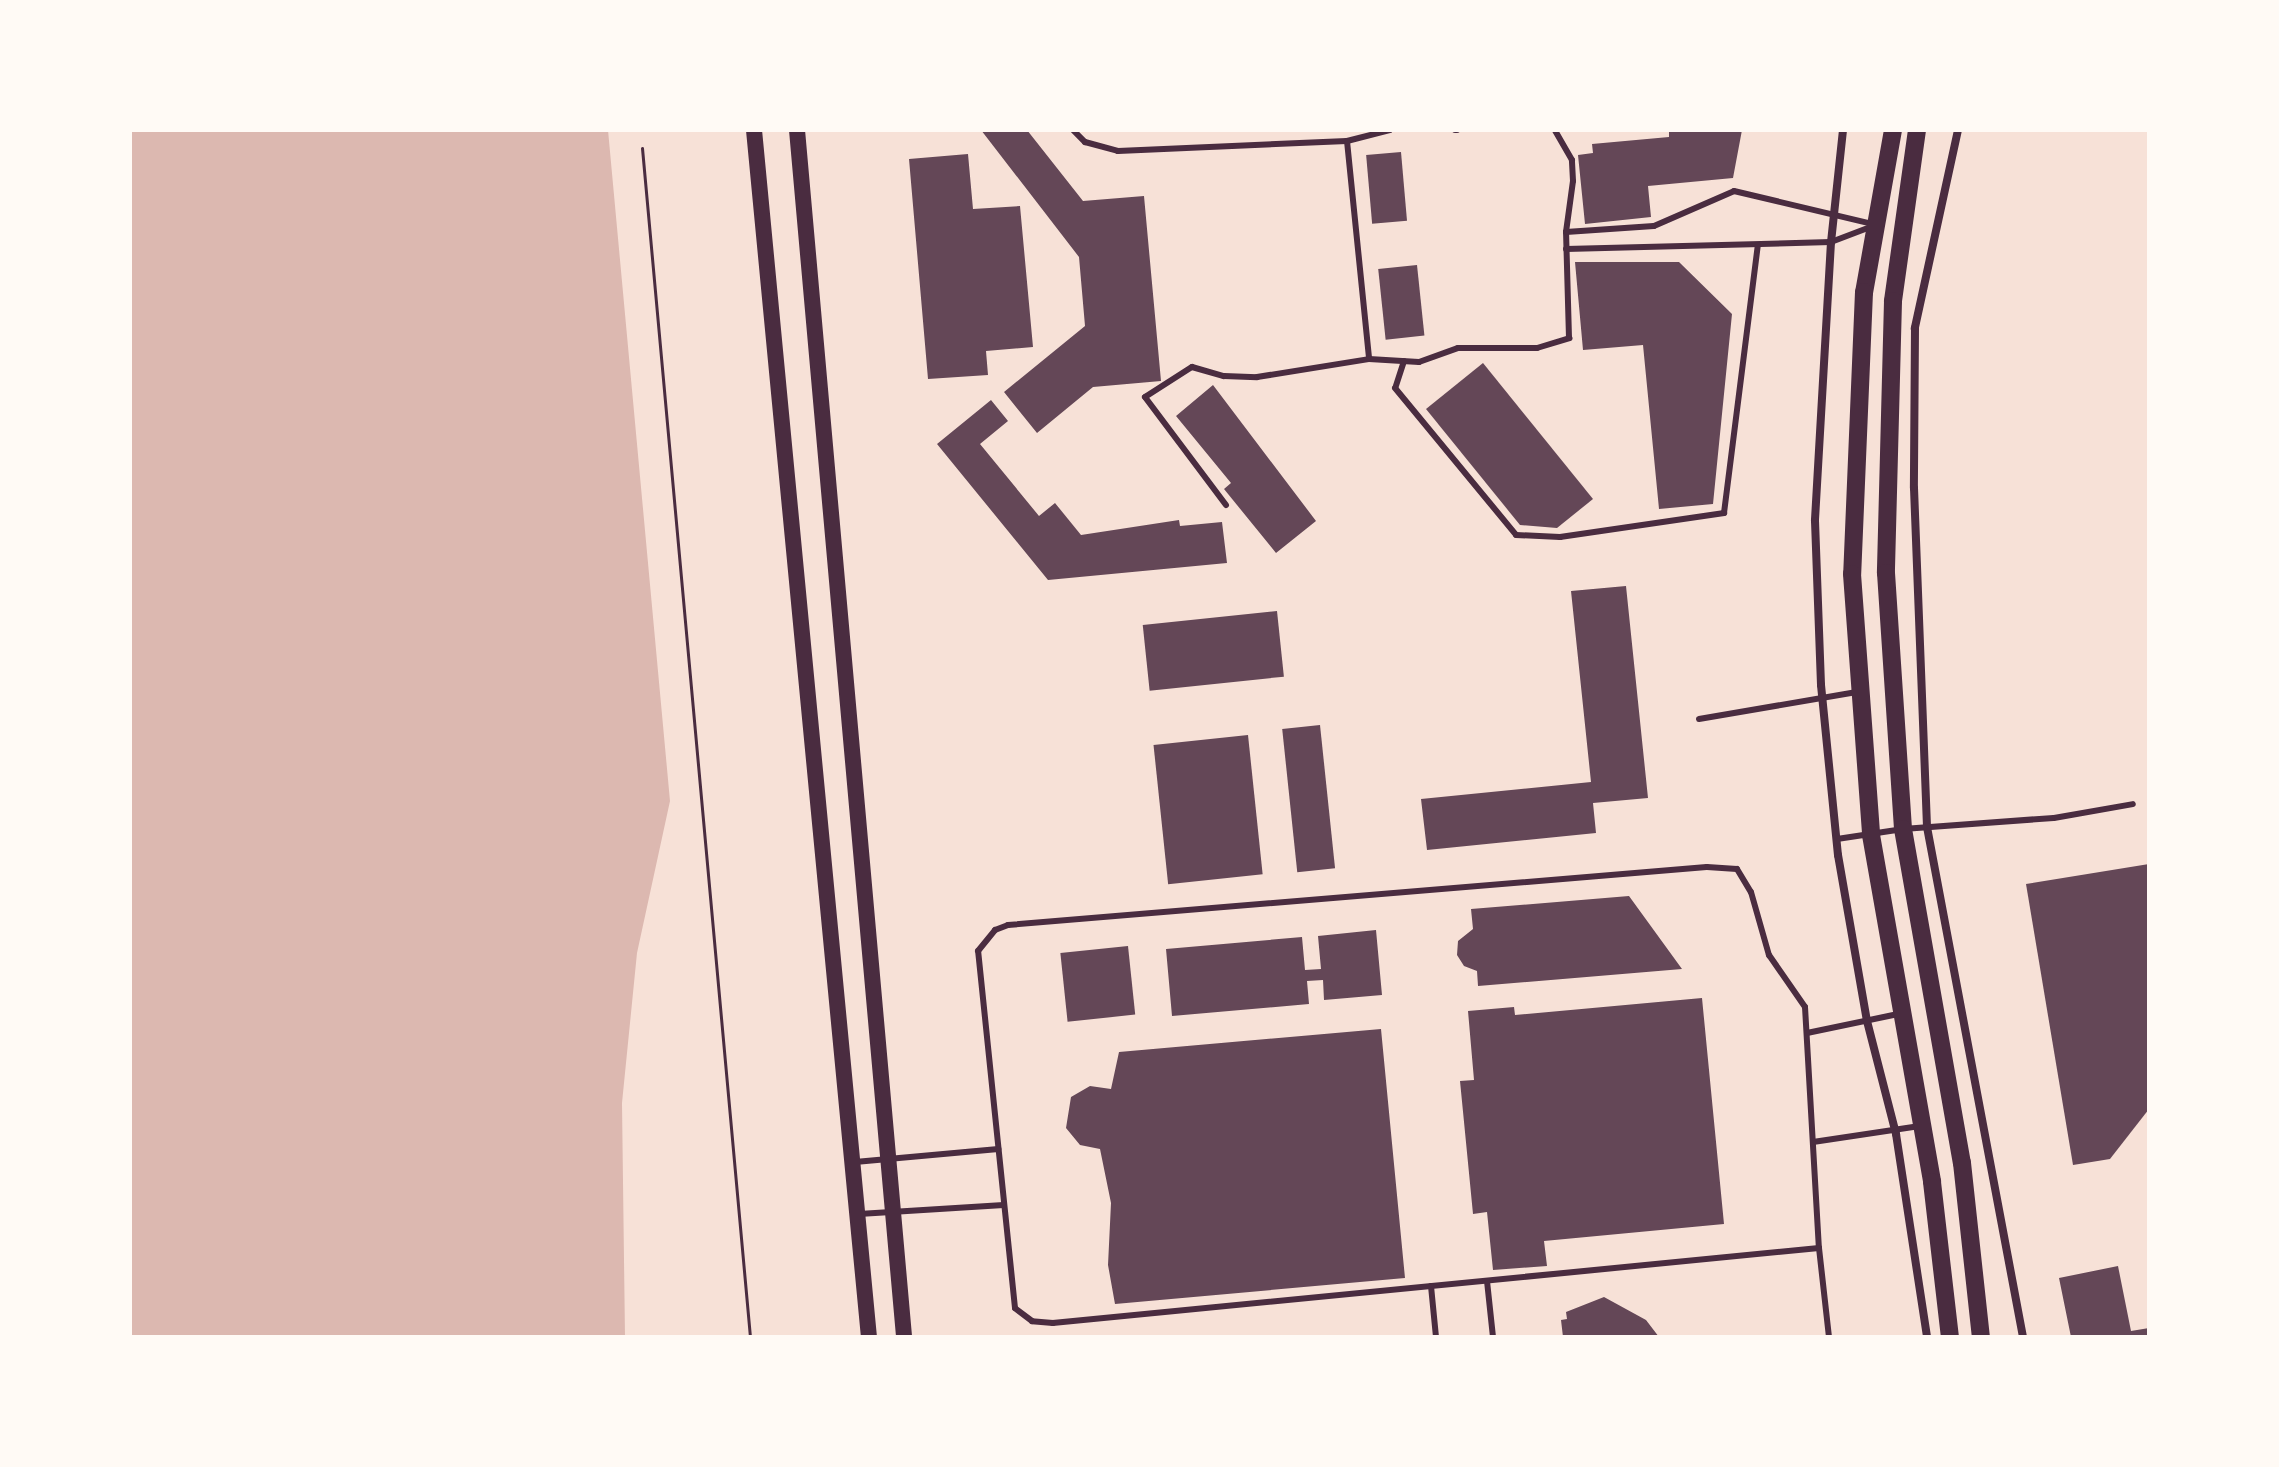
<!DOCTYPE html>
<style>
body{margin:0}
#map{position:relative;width:2279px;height:1467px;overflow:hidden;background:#f7e1d7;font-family:"Noto Sans",sans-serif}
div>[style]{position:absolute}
.water>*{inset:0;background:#dcb8b0}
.building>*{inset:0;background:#644757;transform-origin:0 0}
.path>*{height:3px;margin:-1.5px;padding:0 1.5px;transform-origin:1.5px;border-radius:1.5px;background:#4a2c40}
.service>*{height:6px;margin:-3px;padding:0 3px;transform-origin:3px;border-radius:3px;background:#4a2c40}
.minor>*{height:8px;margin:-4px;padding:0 4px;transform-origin:4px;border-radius:4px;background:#4a2c40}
.secondary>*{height:16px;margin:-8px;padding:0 8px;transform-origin:8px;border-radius:8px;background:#4a2c40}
.primary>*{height:18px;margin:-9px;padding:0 9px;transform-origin:9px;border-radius:9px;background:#4a2c40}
span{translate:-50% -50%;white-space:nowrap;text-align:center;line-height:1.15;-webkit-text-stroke:7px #fffaf5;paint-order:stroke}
.frame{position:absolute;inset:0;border:132px solid #fffaf5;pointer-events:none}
</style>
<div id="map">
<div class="water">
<div style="clip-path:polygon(130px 130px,608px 130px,670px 801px,637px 953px,622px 1103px,625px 1337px,130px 1337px)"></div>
</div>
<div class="building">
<div style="clip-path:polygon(981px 130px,1027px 130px,1083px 201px,1144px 196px,1161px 381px,1093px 387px,1037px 433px,1004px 392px,1085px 326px,1079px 257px)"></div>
<div style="clip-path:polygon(1669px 130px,1742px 130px,1733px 178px,1648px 186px,1651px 217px,1585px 224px,1578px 155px,1593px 153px,1592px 144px,1669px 137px)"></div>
<div style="left:1401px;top:152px;width:69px;height:35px;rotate:85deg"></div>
<div style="clip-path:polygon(968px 154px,973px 209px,1020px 206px,1033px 347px,986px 351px,988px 375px,928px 379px,909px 159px)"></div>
<div style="clip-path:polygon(1575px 262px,1679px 262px,1732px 314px,1713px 504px,1659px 509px,1643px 345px,1583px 350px)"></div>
<div style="left:1417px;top:265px;width:71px;height:39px;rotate:84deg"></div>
<div style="clip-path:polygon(1483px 363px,1593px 499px,1557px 528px,1520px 525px,1426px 409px)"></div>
<div style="clip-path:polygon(1213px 385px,1316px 521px,1276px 553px,1224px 489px,1231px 483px,1176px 416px)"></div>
<div style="clip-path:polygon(991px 400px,1008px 421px,980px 444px,1039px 516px,1055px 503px,1081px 535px,1179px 520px,1180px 526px,1222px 522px,1227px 563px,1048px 580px,937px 444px)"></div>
<div style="clip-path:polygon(1626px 586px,1648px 798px,1593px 803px,1596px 833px,1427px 850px,1421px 799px,1591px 782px,1571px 591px)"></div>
<div style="left:1277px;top:611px;width:66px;height:135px;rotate:84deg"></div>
<div style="left:1320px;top:725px;width:144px;height:38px;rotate:84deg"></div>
<div style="left:1248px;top:735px;width:140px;height:95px;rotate:84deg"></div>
<div style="clip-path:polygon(2149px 864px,2149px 1109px,2110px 1159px,2073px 1165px,2026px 884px)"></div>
<div style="clip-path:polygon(1629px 896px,1682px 969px,1478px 986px,1477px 971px,1464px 966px,1457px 955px,1458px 941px,1473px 929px,1471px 909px)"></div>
<div style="clip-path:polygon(1376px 930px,1382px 995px,1324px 1000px,1323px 980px,1307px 981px,1309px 1004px,1172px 1016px,1166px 949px,1302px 937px,1305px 970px,1321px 969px,1318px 936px)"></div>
<div style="left:1128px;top:946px;width:69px;height:68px;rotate:84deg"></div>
<div style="clip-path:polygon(1702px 998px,1724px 1224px,1544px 1241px,1547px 1266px,1493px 1270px,1487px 1212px,1473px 1214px,1460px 1081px,1474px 1080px,1468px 1011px,1514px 1007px,1515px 1015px)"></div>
<div style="clip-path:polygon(1381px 1029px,1405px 1278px,1115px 1304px,1108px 1265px,1111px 1203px,1100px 1149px,1080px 1145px,1066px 1128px,1071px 1097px,1090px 1086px,1111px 1089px,1119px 1052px)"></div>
<div style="clip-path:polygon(2118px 1266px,2131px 1331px,2149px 1328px,2149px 1337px,2071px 1337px,2059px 1278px)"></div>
<div style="clip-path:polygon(1604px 1297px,1646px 1320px,1659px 1337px,1563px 1337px,1561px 1320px,1567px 1319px,1566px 1312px)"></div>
</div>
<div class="path">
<div style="left:642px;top:148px;width:1194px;rotate:84.81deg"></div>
</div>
<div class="service">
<div style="left:1073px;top:130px;width:17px;rotate:45deg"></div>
<div style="left:1085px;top:142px;width:34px;rotate:15deg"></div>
<div style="left:1118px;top:151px;width:229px;rotate:-2.5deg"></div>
<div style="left:1347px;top:141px;width:44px;rotate:-14.3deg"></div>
<div style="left:1455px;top:130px;width:2px"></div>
<div style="left:1347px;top:141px;width:219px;rotate:84.2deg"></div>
<div style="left:1566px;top:232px;width:88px;rotate:-3.9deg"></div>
<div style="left:1654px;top:226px;width:87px;rotate:-23.6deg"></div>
<div style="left:1734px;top:191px;width:143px;rotate:13.4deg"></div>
<div style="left:1566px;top:249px;width:265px;rotate:-1.5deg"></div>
<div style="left:1831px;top:242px;width:45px;rotate:-20.9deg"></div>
<div style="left:1404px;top:361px;width:28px;rotate:108deg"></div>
<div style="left:1395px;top:388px;width:190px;rotate:50.5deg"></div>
<div style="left:1516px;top:535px;width:44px;rotate:2.6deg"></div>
<div style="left:1560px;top:537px;width:166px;rotate:-8.3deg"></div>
<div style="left:1724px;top:513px;width:270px;rotate:-82.8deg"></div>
<div style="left:1226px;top:505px;width:135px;rotate:-126.9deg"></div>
<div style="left:1145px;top:397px;width:56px;rotate:-32.6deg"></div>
<div style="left:1192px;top:367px;width:33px;rotate:16deg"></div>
<div style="left:1224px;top:376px;width:33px;rotate:2deg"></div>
<div style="left:1257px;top:377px;width:113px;rotate:-9.1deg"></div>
<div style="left:1369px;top:359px;width:50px;rotate:3.4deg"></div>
<div style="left:1419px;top:362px;width:41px;rotate:-19.7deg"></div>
<div style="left:1458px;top:348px;width:79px"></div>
<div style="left:1537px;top:348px;width:34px;rotate:-17deg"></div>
<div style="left:1569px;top:338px;width:106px;rotate:-91.6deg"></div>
<div style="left:1566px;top:232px;width:51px;rotate:-82.2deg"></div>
<div style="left:1573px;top:181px;width:21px;rotate:-93deg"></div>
<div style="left:1572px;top:160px;width:34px;rotate:-120deg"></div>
<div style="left:1699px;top:719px;width:160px;rotate:-9.7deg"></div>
<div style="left:1837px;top:839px;width:67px;rotate:-8.6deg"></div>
<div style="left:1903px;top:829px;width:151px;rotate:-4.2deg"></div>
<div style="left:2054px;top:818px;width:80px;rotate:-10deg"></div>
<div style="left:1707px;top:867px;width:30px;rotate:4deg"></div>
<div style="left:1737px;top:869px;width:27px;rotate:59deg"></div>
<div style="left:1751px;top:892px;width:66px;rotate:74.1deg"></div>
<div style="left:1769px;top:955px;width:63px;rotate:55.3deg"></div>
<div style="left:1805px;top:1007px;width:241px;rotate:86.7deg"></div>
<div style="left:1819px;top:1248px;width:770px;rotate:174.41deg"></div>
<div style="left:1053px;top:1323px;width:21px;rotate:-175deg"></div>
<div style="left:1032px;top:1321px;width:21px;rotate:-143deg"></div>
<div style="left:1015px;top:1308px;width:359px;rotate:-95.9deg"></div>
<div style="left:978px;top:951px;width:27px;rotate:-51deg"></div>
<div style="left:995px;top:930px;width:14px;rotate:-21deg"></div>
<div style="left:1008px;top:925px;width:701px;rotate:-4.74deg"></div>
<div style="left:1807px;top:1033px;width:93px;rotate:-11.8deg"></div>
<div style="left:1813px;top:1142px;width:108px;rotate:-8.5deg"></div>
<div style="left:855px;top:1162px;width:144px;rotate:-5.2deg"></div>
<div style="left:859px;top:1214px;width:145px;rotate:-3.6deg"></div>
<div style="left:1819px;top:1248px;width:90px;rotate:83.6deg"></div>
<div style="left:1487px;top:1281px;width:56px;rotate:83.9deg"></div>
<div style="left:1431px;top:1286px;width:51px;rotate:84.4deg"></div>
</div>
<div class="minor">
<div style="left:1843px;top:130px;width:113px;rotate:96.1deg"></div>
<div style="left:1831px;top:242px;width:279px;rotate:93.3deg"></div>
<div style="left:1815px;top:521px;width:164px;rotate:87.9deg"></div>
<div style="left:1821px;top:685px;width:171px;rotate:84.3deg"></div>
<div style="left:1838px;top:855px;width:169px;rotate:80.1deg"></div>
<div style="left:1867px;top:1021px;width:117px;rotate:75.6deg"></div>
<div style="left:1896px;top:1134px;width:205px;rotate:81.3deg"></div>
<div style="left:1958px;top:130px;width:203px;rotate:102.3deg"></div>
<div style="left:1915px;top:328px;width:160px;rotate:90.4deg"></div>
<div style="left:1914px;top:488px;width:339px;rotate:87.8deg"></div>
<div style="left:1927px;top:827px;width:519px;rotate:79.34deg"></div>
</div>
<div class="secondary">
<div style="left:754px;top:130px;width:1212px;rotate:84.56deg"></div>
<div style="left:797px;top:130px;width:1212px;rotate:84.93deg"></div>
</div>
<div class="primary">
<div style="left:1893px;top:130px;width:165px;rotate:100.1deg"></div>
<div style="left:1864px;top:292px;width:282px;rotate:92.4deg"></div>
<div style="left:1852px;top:574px;width:262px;rotate:85.8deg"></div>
<div style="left:1871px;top:835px;width:352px;rotate:80deg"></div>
<div style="left:1932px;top:1182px;width:156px;rotate:83.4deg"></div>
<div style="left:1917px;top:130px;width:173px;rotate:98deg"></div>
<div style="left:1893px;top:301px;width:272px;rotate:91.5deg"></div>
<div style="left:1886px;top:573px;width:257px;rotate:86.2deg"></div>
<div style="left:1903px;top:829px;width:339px;rotate:80deg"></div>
<div style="left:1962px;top:1163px;width:175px;rotate:83.8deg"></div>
</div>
<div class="frame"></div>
</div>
